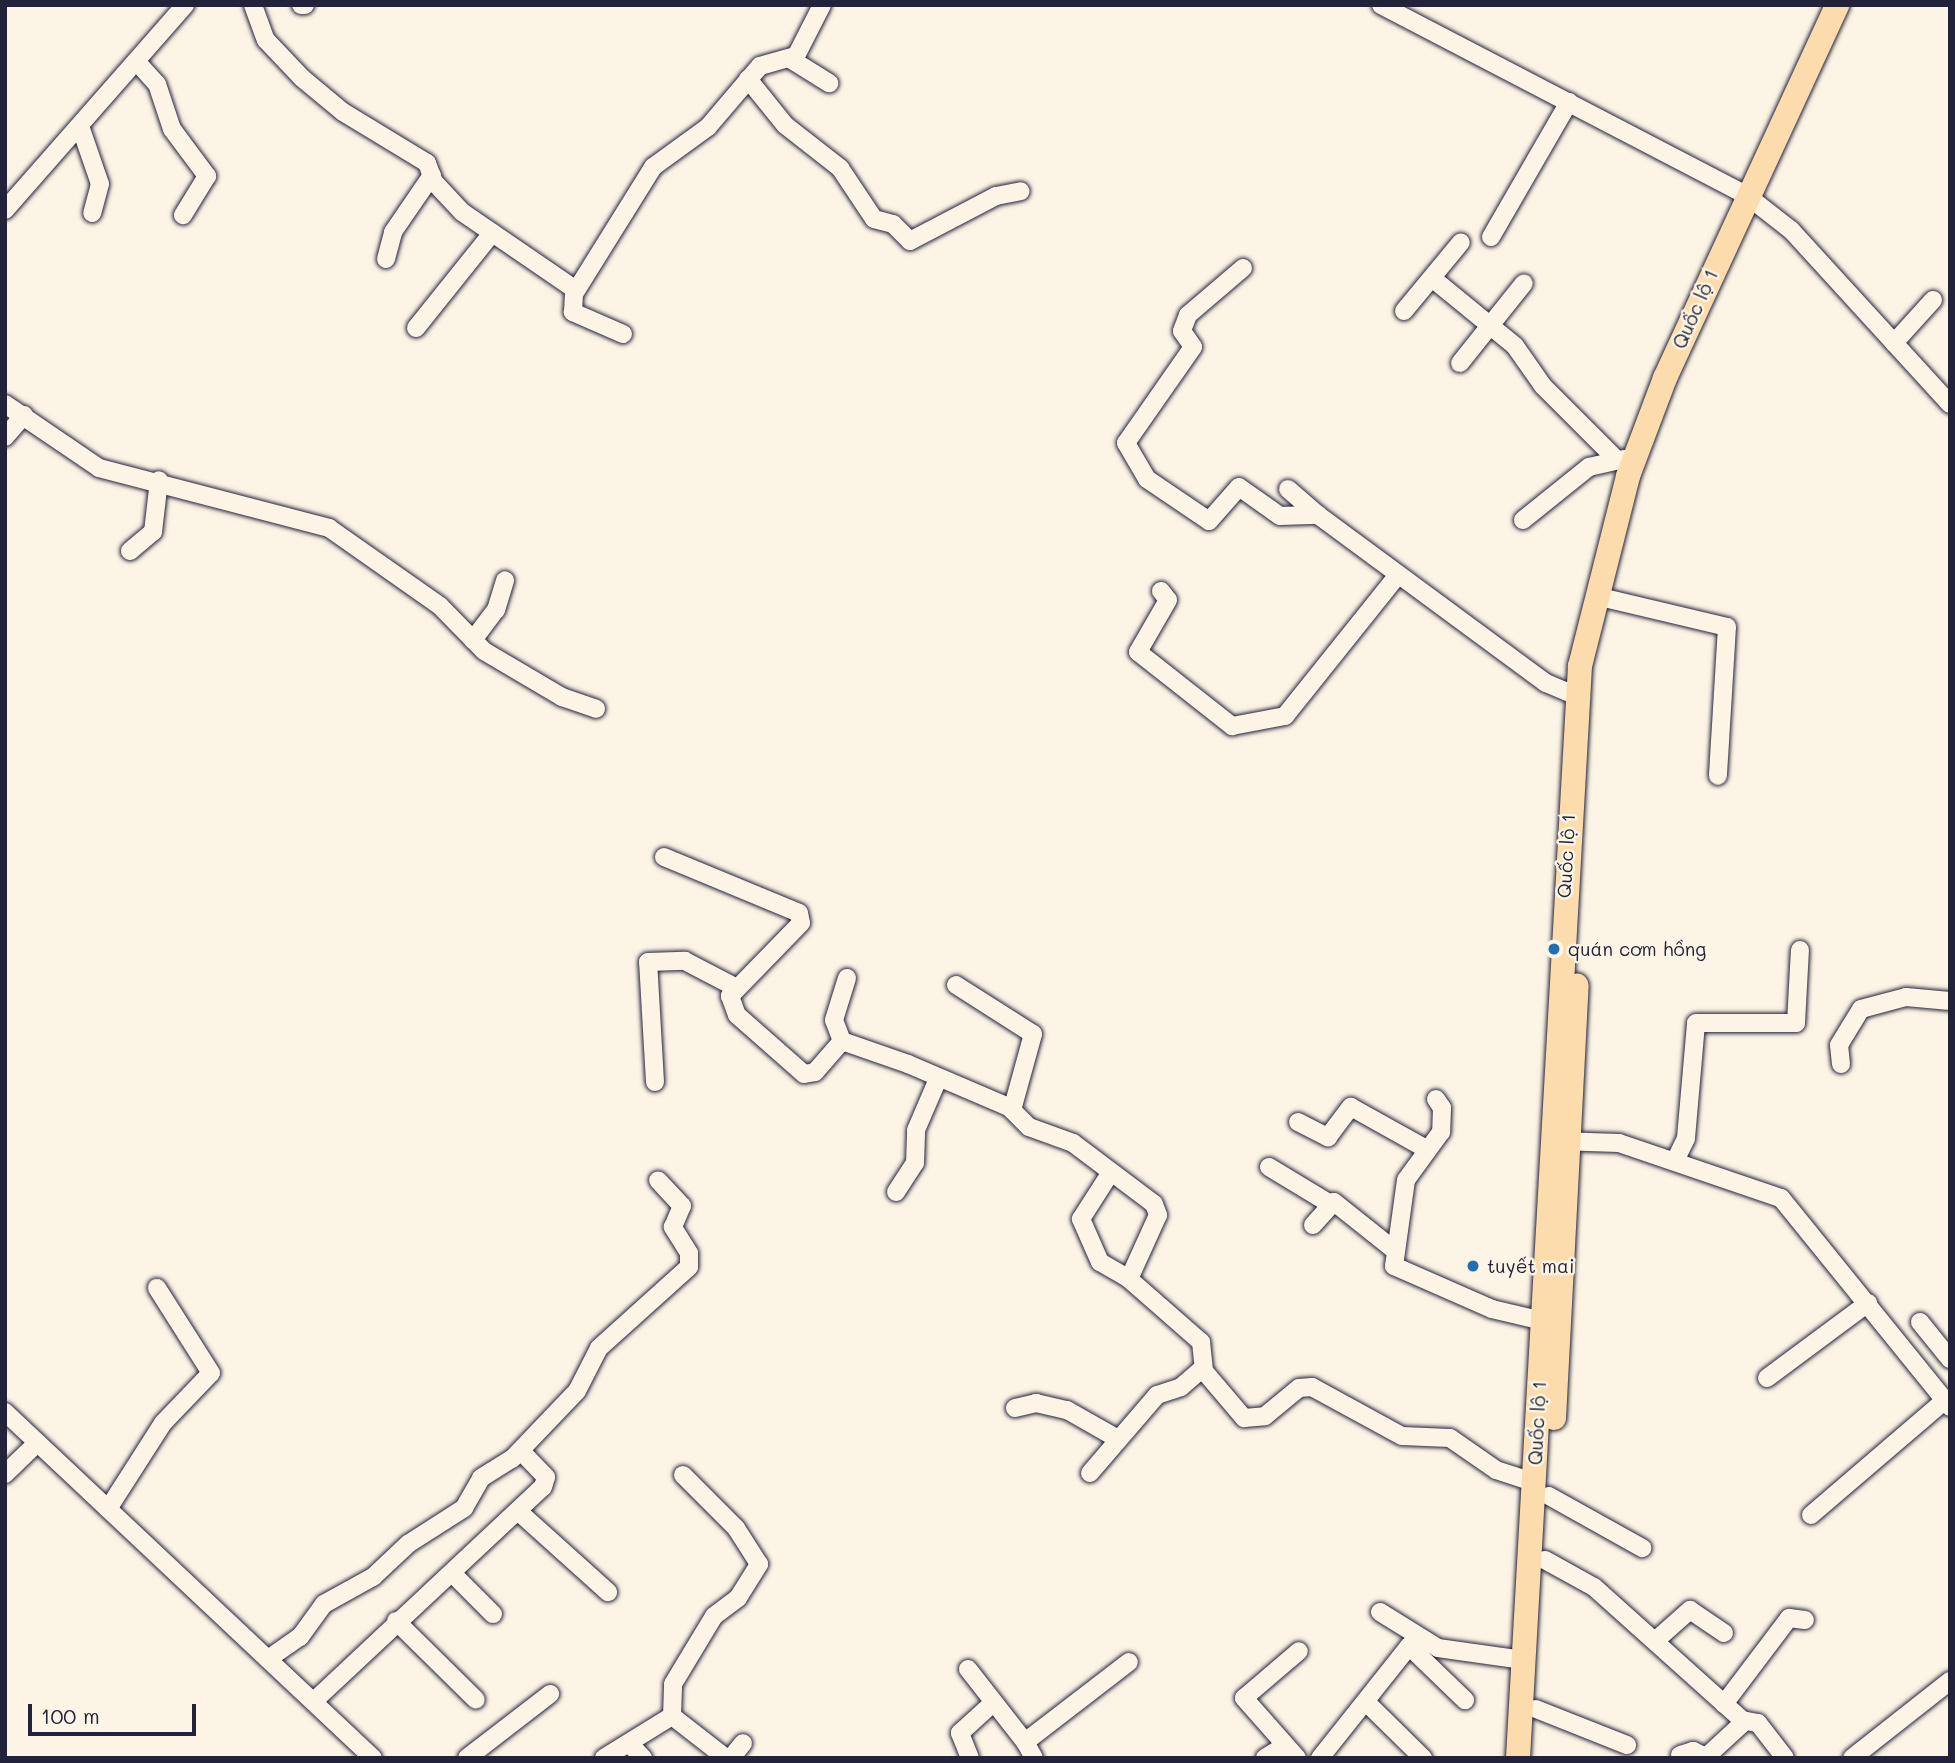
<!DOCTYPE html>
<meta charset="utf-8">
<style>
body{margin:0}
#map{position:relative;width:1955px;height:1763px;overflow:hidden;background:#fcf5e5;font-family:Mali,sans-serif}
div>[style]{position:absolute}
.roads{filter:drop-shadow(0 0 2px #22223b) drop-shadow(0 0 2px #22223b)}
.minor>*{height:18px;margin:-9px;padding:0 9px;transform-origin:9px;border-radius:9px;background:#fcf5e5}
.highway>*{height:24px;margin:-12px;padding:0 12px;transform-origin:12px;border-radius:12px;background:#fcdcac}
.dots>*{width:19px;height:19px;translate:-50% -50%;box-sizing:border-box;border:4px solid #fcf5e5;border-radius:50%}
span{translate:-50% -50%;white-space:nowrap;text-align:center;line-height:1.15;-webkit-text-stroke:5px #fcf5e5;paint-order:stroke}
.street-label{font-size:19px;color:#22223b}
.poi-label{font-size:19px;color:#22223b}
.left{translate:0 -50%;text-align:left}
.frame{position:absolute;inset:0;border:7px solid #22223b;pointer-events:none}
.scale{position:absolute;left:28px;top:1704px;width:168px;height:32px;box-sizing:border-box;border:4px solid #22223b;border-top:0;padding-left:9px;font-size:21px;line-height:24px;white-space:nowrap;color:#22223b;-webkit-text-stroke:5px #fcf5e5;paint-order:stroke}
</style>
<div id="map">
<div class="roads">
<div class="minor">
<div style="left:253px;top:5px;width:37px;rotate:70deg"></div>
<div style="left:266px;top:40px;width:52px;rotate:46.5deg"></div>
<div style="left:302px;top:78px;width:53px;rotate:39.7deg"></div>
<div style="left:343px;top:112px;width:98px;rotate:31.3deg"></div>
<div style="left:427px;top:163px;width:20px;rotate:70deg"></div>
<div style="left:434px;top:182px;width:41px;rotate:47deg"></div>
<div style="left:462px;top:212px;width:138px;rotate:34.4deg"></div>
<div style="left:301px;top:5px;width:4px"></div>
<div style="left:1381px;top:5px;width:411px;rotate:27.5deg"></div>
<div style="left:1746px;top:195px;width:57px;rotate:37.9deg"></div>
<div style="left:1791px;top:230px;width:236px;rotate:47.6deg"></div>
<div style="left:792px;top:60px;width:44px;rotate:31.9deg"></div>
<div style="left:136px;top:61px;width:31px;rotate:48deg"></div>
<div style="left:157px;top:84px;width:47px;rotate:71.6deg"></div>
<div style="left:172px;top:129px;width:59px;rotate:53.3deg"></div>
<div style="left:207px;top:176px;width:46px;rotate:121.6deg"></div>
<div style="left:748px;top:79px;width:59px;rotate:51.2deg"></div>
<div style="left:785px;top:125px;width:70px;rotate:38deg"></div>
<div style="left:840px;top:168px;width:61px;rotate:56.3deg"></div>
<div style="left:874px;top:219px;width:20px;rotate:15deg"></div>
<div style="left:893px;top:224px;width:24px;rotate:45deg"></div>
<div style="left:910px;top:241px;width:97px;rotate:-27.6deg"></div>
<div style="left:996px;top:196px;width:25px;rotate:-11deg"></div>
<div style="left:80px;top:126px;width:61px;rotate:71deg"></div>
<div style="left:100px;top:184px;width:30px;rotate:105deg"></div>
<div style="left:5px;top:210px;width:273px;rotate:-48.7deg"></div>
<div style="left:1491px;top:237px;width:156px;rotate:-60deg"></div>
<div style="left:386px;top:259px;width:28px;rotate:-75deg"></div>
<div style="left:393px;top:232px;width:69px;rotate:-55.6deg"></div>
<div style="left:1243px;top:268px;width:72px;rotate:139.5deg"></div>
<div style="left:1188px;top:315px;width:17px;rotate:111deg"></div>
<div style="left:1182px;top:331px;width:19px;rotate:55deg"></div>
<div style="left:1193px;top:347px;width:117px;rotate:124.9deg"></div>
<div style="left:1126px;top:443px;width:42px;rotate:59.7deg"></div>
<div style="left:1147px;top:479px;width:75px;rotate:34.1deg"></div>
<div style="left:1209px;top:521px;width:45px;rotate:-48.6deg"></div>
<div style="left:1239px;top:487px;width:50px;rotate:35.3deg"></div>
<div style="left:1280px;top:516px;width:38px;rotate:-2deg"></div>
<div style="left:1318px;top:515px;width:283px;rotate:36.4deg"></div>
<div style="left:1546px;top:683px;width:34px;rotate:23deg"></div>
<div style="left:1432px;top:278px;width:107px;rotate:39.3deg"></div>
<div style="left:1515px;top:346px;width:49px;rotate:55deg"></div>
<div style="left:1543px;top:386px;width:105px;rotate:45deg"></div>
<div style="left:1404px;top:311px;width:89px;rotate:-50.4deg"></div>
<div style="left:416px;top:328px;width:122px;rotate:-51.3deg"></div>
<div style="left:623px;top:334px;width:55px;rotate:-156.3deg"></div>
<div style="left:573px;top:312px;width:18px;rotate:-87deg"></div>
<div style="left:574px;top:294px;width:150px;rotate:-58.1deg"></div>
<div style="left:653px;top:167px;width:68px;rotate:-36deg"></div>
<div style="left:708px;top:127px;width:80px;rotate:-49.6deg"></div>
<div style="left:760px;top:66px;width:37px;rotate:-16deg"></div>
<div style="left:796px;top:56px;width:57px;rotate:-63deg"></div>
<div style="left:1894px;top:343px;width:58px;rotate:-47.8deg"></div>
<div style="left:1460px;top:363px;width:102px;rotate:-51.3deg"></div>
<div style="left:5px;top:404px;width:114px;rotate:34.2deg"></div>
<div style="left:99px;top:468px;width:238px;rotate:14.6deg"></div>
<div style="left:329px;top:528px;width:136px;rotate:35.1deg"></div>
<div style="left:440px;top:606px;width:63px;rotate:45.6deg"></div>
<div style="left:484px;top:651px;width:91px;rotate:30.5deg"></div>
<div style="left:562px;top:697px;width:36px;rotate:19deg"></div>
<div style="left:5px;top:437px;width:29px;rotate:-49deg"></div>
<div style="left:1288px;top:489px;width:40px;rotate:41deg"></div>
<div style="left:1523px;top:520px;width:85px;rotate:-38.8deg"></div>
<div style="left:1589px;top:467px;width:36px;rotate:-13deg"></div>
<div style="left:130px;top:551px;width:30px;rotate:-40deg"></div>
<div style="left:153px;top:532px;width:52px;rotate:-83.4deg"></div>
<div style="left:1161px;top:591px;width:11px;rotate:52deg"></div>
<div style="left:1168px;top:600px;width:60px;rotate:120deg"></div>
<div style="left:1138px;top:652px;width:120px;rotate:38.2deg"></div>
<div style="left:1232px;top:726px;width:54px;rotate:-10.7deg"></div>
<div style="left:1285px;top:716px;width:181px;rotate:-51.3deg"></div>
<div style="left:1609px;top:599px;width:121px;rotate:13.3deg"></div>
<div style="left:1727px;top:627px;width:149px;rotate:93.5deg"></div>
<div style="left:473px;top:640px;width:38px;rotate:-53deg"></div>
<div style="left:496px;top:610px;width:31px;rotate:-73deg"></div>
<div style="left:664px;top:857px;width:146px;rotate:22.5deg"></div>
<div style="left:799px;top:913px;width:10px;rotate:79deg"></div>
<div style="left:801px;top:923px;width:102px;rotate:134.2deg"></div>
<div style="left:730px;top:996px;width:20px;rotate:70deg"></div>
<div style="left:737px;top:1015px;width:89px;rotate:41.4deg"></div>
<div style="left:804px;top:1074px;width:11px;rotate:-10deg"></div>
<div style="left:815px;top:1072px;width:41px;rotate:-48.9deg"></div>
<div style="left:842px;top:1041px;width:70px;rotate:19.2deg"></div>
<div style="left:908px;top:1064px;width:110px;rotate:23.1deg"></div>
<div style="left:1009px;top:1107px;width:28px;rotate:45deg"></div>
<div style="left:1029px;top:1127px;width:47px;rotate:20deg"></div>
<div style="left:1073px;top:1143px;width:101px;rotate:37deg"></div>
<div style="left:1154px;top:1204px;width:12px;rotate:70deg"></div>
<div style="left:1158px;top:1215px;width:70px;rotate:114.4deg"></div>
<div style="left:1129px;top:1279px;width:96px;rotate:41.2deg"></div>
<div style="left:1201px;top:1342px;width:29px;rotate:84deg"></div>
<div style="left:1204px;top:1371px;width:62px;rotate:49.6deg"></div>
<div style="left:1244px;top:1418px;width:21px;rotate:-5deg"></div>
<div style="left:1265px;top:1416px;width:44px;rotate:-39.5deg"></div>
<div style="left:1299px;top:1388px;width:13px;rotate:-4deg"></div>
<div style="left:1312px;top:1387px;width:102px;rotate:28.6deg"></div>
<div style="left:1402px;top:1436px;width:48px;rotate:2.4deg"></div>
<div style="left:1450px;top:1438px;width:56px;rotate:34.8deg"></div>
<div style="left:1496px;top:1470px;width:40px;rotate:18deg"></div>
<div style="left:956px;top:985px;width:91px;rotate:32.5deg"></div>
<div style="left:1033px;top:1034px;width:79px;rotate:105.4deg"></div>
<div style="left:842px;top:1041px;width:22px;rotate:-111deg"></div>
<div style="left:834px;top:1020px;width:44px;rotate:-72.8deg"></div>
<div style="left:1841px;top:1064px;width:19px;rotate:-96deg"></div>
<div style="left:1839px;top:1045px;width:42px;rotate:-58.6deg"></div>
<div style="left:1861px;top:1009px;width:47px;rotate:-14.9deg"></div>
<div style="left:1906px;top:997px;width:44px;rotate:5.2deg"></div>
<div style="left:655px;top:1082px;width:120px;rotate:-93.3deg"></div>
<div style="left:648px;top:962px;width:37px;rotate:-2deg"></div>
<div style="left:685px;top:961px;width:54px;rotate:27.5deg"></div>
<div style="left:1436px;top:1099px;width:11px;rotate:56deg"></div>
<div style="left:1442px;top:1108px;width:24px;rotate:92deg"></div>
<div style="left:1441px;top:1132px;width:59px;rotate:126.1deg"></div>
<div style="left:1406px;top:1180px;width:87px;rotate:97.9deg"></div>
<div style="left:1394px;top:1266px;width:107px;rotate:23.7deg"></div>
<div style="left:1492px;top:1309px;width:52px;rotate:13.2deg"></div>
<div style="left:1298px;top:1122px;width:34px;rotate:27deg"></div>
<div style="left:1328px;top:1137px;width:38px;rotate:-53deg"></div>
<div style="left:1351px;top:1107px;width:86px;rotate:29.2deg"></div>
<div style="left:1558px;top:1141px;width:61px;rotate:1.9deg"></div>
<div style="left:1619px;top:1143px;width:171px;rotate:18.8deg"></div>
<div style="left:1781px;top:1198px;width:269px;rotate:51deg"></div>
<div style="left:1675px;top:1161px;width:25px;rotate:-64deg"></div>
<div style="left:1686px;top:1138px;width:115px;rotate:-85deg"></div>
<div style="left:1696px;top:1023px;width:100px"></div>
<div style="left:1796px;top:1023px;width:73px;rotate:-86.9deg"></div>
<div style="left:1269px;top:1167px;width:71px;rotate:31.2deg"></div>
<div style="left:1111px;top:1172px;width:56px;rotate:122.6deg"></div>
<div style="left:1081px;top:1219px;width:47px;rotate:66.2deg"></div>
<div style="left:1100px;top:1262px;width:34px;rotate:30deg"></div>
<div style="left:896px;top:1192px;width:35px;rotate:-57deg"></div>
<div style="left:915px;top:1163px;width:33px;rotate:-88deg"></div>
<div style="left:916px;top:1130px;width:56px;rotate:-66.7deg"></div>
<div style="left:1313px;top:1225px;width:31px;rotate:-48deg"></div>
<div style="left:1334px;top:1202px;width:75px;rotate:38.5deg"></div>
<div style="left:1920px;top:1322px;width:48px;rotate:51deg"></div>
<div style="left:1767px;top:1378px;width:126px;rotate:-36.6deg"></div>
<div style="left:1015px;top:1408px;width:22px;rotate:-13deg"></div>
<div style="left:1036px;top:1403px;width:32px;rotate:13deg"></div>
<div style="left:1067px;top:1410px;width:59px;rotate:29.6deg"></div>
<div style="left:5px;top:1412px;width:505px;rotate:43.24deg"></div>
<div style="left:1090px;top:1473px;width:103px;rotate:-49.3deg"></div>
<div style="left:1157px;top:1395px;width:25px;rotate:-18deg"></div>
<div style="left:1181px;top:1387px;width:29px;rotate:-41deg"></div>
<div style="left:5px;top:1474px;width:45px;rotate:-44.1deg"></div>
<div style="left:1549px;top:1496px;width:107px;rotate:29.2deg"></div>
<div style="left:108px;top:1509px;width:102px;rotate:-57.4deg"></div>
<div style="left:163px;top:1423px;width:69px;rotate:-46.2deg"></div>
<div style="left:211px;top:1373px;width:101px;rotate:-122.4deg"></div>
<div style="left:519px;top:1512px;width:120px;rotate:42deg"></div>
<div style="left:1811px;top:1515px;width:177px;rotate:-40.6deg"></div>
<div style="left:1545px;top:1560px;width:56px;rotate:28.9deg"></div>
<div style="left:1594px;top:1587px;width:199px;rotate:41.9deg"></div>
<div style="left:1742px;top:1720px;width:16px;rotate:11deg"></div>
<div style="left:1758px;top:1723px;width:44px;rotate:52.4deg"></div>
<div style="left:452px;top:1573px;width:58px;rotate:45deg"></div>
<div style="left:1380px;top:1612px;width:68px;rotate:31.8deg"></div>
<div style="left:1438px;top:1648px;width:86px;rotate:8deg"></div>
<div style="left:396px;top:1621px;width:112px;rotate:44.6deg"></div>
<div style="left:1655px;top:1641px;width:47px;rotate:-41.5deg"></div>
<div style="left:1690px;top:1610px;width:41px;rotate:34.1deg"></div>
<div style="left:268px;top:1659px;width:39px;rotate:-35deg"></div>
<div style="left:300px;top:1637px;width:41px;rotate:-54deg"></div>
<div style="left:324px;top:1604px;width:56px;rotate:-28.9deg"></div>
<div style="left:373px;top:1577px;width:48px;rotate:-43.3deg"></div>
<div style="left:408px;top:1544px;width:67px;rotate:-32.7deg"></div>
<div style="left:464px;top:1508px;width:34px;rotate:-60deg"></div>
<div style="left:481px;top:1478px;width:36px;rotate:-32deg"></div>
<div style="left:512px;top:1459px;width:94px;rotate:-46.3deg"></div>
<div style="left:577px;top:1391px;width:48px;rotate:-62.9deg"></div>
<div style="left:599px;top:1348px;width:121px;rotate:-42deg"></div>
<div style="left:689px;top:1267px;width:14px;rotate:-90deg"></div>
<div style="left:689px;top:1253px;width:31px;rotate:-122deg"></div>
<div style="left:673px;top:1227px;width:23px;rotate:-67deg"></div>
<div style="left:682px;top:1206px;width:35px;rotate:-133deg"></div>
<div style="left:968px;top:1669px;width:93px;rotate:52deg"></div>
<div style="left:314px;top:1701px;width:313px;rotate:-43.1deg"></div>
<div style="left:543px;top:1487px;width:10px;rotate:-73deg"></div>
<div style="left:546px;top:1477px;width:37px;rotate:-134deg"></div>
<div style="left:1366px;top:1702px;width:80px;rotate:44.5deg"></div>
<div style="left:1724px;top:1704px;width:108px;rotate:-52.9deg"></div>
<div style="left:1789px;top:1618px;width:16px;rotate:7deg"></div>
<div style="left:1536px;top:1709px;width:98px;rotate:21.6deg"></div>
<div style="left:672px;top:1716px;width:68px;rotate:37.9deg"></div>
<div style="left:629px;top:1743px;width:21px;rotate:47deg"></div>
<div style="left:1680px;top:1755px;width:14px;rotate:-17deg"></div>
<div style="left:1693px;top:1751px;width:14px;rotate:25deg"></div>
<div style="left:1706px;top:1757px;width:53px;rotate:-42.7deg"></div>
<div style="left:467px;top:1758px;width:105px;rotate:-37.6deg"></div>
<div style="left:604px;top:1758px;width:80px;rotate:-31.7deg"></div>
<div style="left:672px;top:1716px;width:32px;rotate:-88deg"></div>
<div style="left:673px;top:1684px;width:79px;rotate:-58.9deg"></div>
<div style="left:714px;top:1616px;width:30px;rotate:-37deg"></div>
<div style="left:738px;top:1598px;width:40px;rotate:-58deg"></div>
<div style="left:759px;top:1564px;width:43px;rotate:-122.6deg"></div>
<div style="left:736px;top:1528px;width:75px;rotate:-135deg"></div>
<div style="left:731px;top:1758px;width:19px;rotate:-51deg"></div>
<div style="left:970px;top:1758px;width:27px;rotate:-112deg"></div>
<div style="left:960px;top:1733px;width:45px;rotate:-42.3deg"></div>
<div style="left:1034px;top:1758px;width:18px;rotate:-119deg"></div>
<div style="left:1025px;top:1742px;width:131px;rotate:-37.6deg"></div>
<div style="left:1265px;top:1758px;width:22px;rotate:-32deg"></div>
<div style="left:1297px;top:1758px;width:80px;rotate:-131.5deg"></div>
<div style="left:1244px;top:1698px;width:72px;rotate:-40.5deg"></div>
<div style="left:1320px;top:1758px;width:143px;rotate:-51.5deg"></div>
<div style="left:1409px;top:1646px;width:78px;rotate:44deg"></div>
<div style="left:1852px;top:1758px;width:125px;rotate:-38.2deg"></div>
</div>
<div class="highway">
<div style="left:1554px;top:1418px;width:433px;rotate:-87deg"></div>
<div style="left:1518px;top:1758px;width:1094px;rotate:-86.75deg"></div>
<div style="left:1580px;top:666px;width:196px;rotate:-75.8deg"></div>
<div style="left:1628px;top:476px;width:105px;rotate:-69.3deg"></div>
<div style="left:1665px;top:378px;width:411px;rotate:-65.2deg"></div>
</div>
</div>
<div class="dots">
<div style="left:1554px;top:949px;background:#1f6fb2"></div>
<div style="left:1473px;top:1266px;background:#1f6fb2"></div>
</div>
<div class="street-label">
<span style="left:1695px;top:309px;rotate:-66deg">Quốc lộ 1</span>
<span style="left:1566px;top:856px;rotate:-87deg">Quốc lộ 1</span>
<span style="left:1537px;top:1423px;rotate:-87deg">Quốc lộ 1</span>
</div>
<div class="poi-label">
<span class="left" style="left:1568px;top:949px">quán cơm hồng</span>
<span class="left" style="left:1487px;top:1266px">tuyết mai</span>
</div>
<div class="frame"></div>
<div class="scale">100 m</div>
</div>
